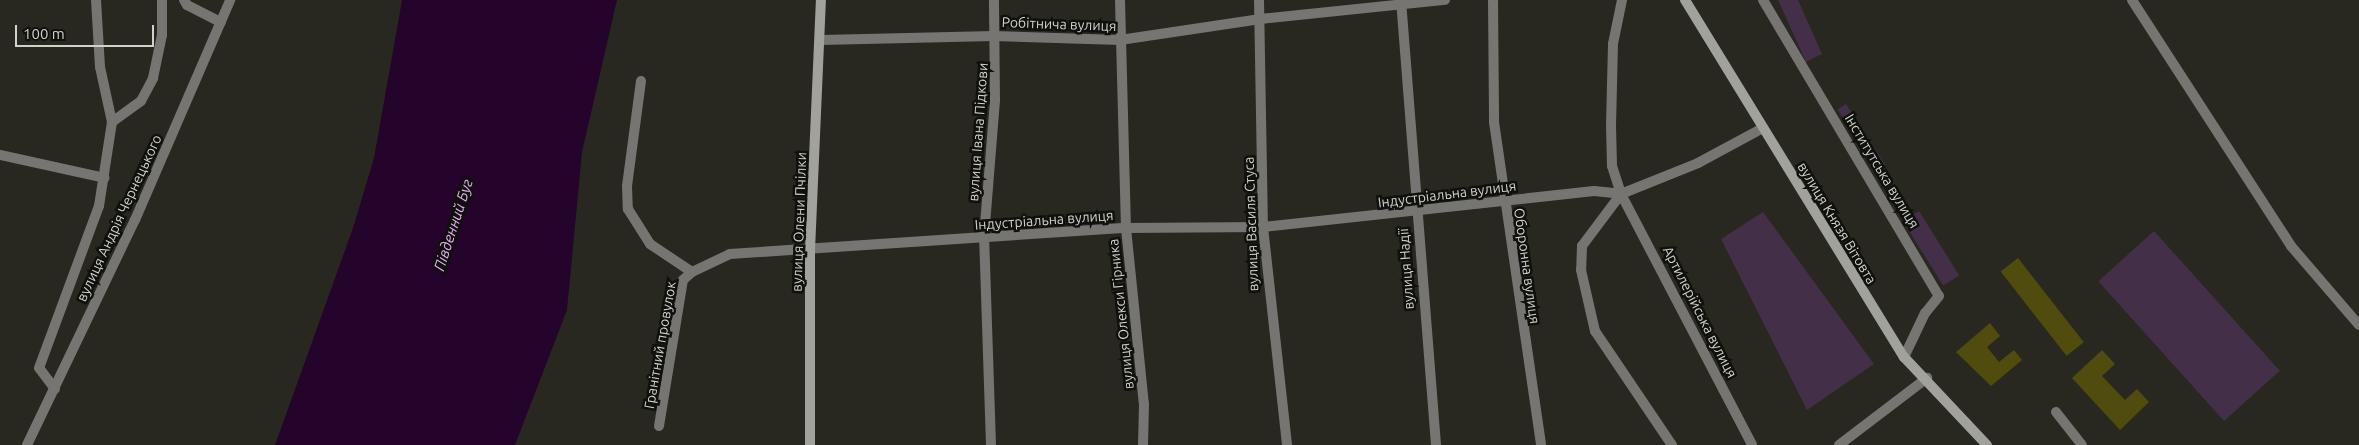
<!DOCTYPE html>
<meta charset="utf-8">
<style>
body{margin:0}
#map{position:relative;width:2359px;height:445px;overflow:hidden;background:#282820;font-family:Ubuntu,sans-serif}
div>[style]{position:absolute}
.green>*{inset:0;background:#432f48;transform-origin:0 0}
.water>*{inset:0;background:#24042b}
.building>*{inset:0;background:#504c0d;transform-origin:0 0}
.street>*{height:10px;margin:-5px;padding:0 5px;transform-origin:5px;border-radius:5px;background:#767571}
.secondary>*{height:10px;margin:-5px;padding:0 5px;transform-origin:5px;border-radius:5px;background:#a2a29c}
span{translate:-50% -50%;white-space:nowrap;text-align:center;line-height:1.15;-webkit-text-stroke:5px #10100d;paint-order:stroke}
.street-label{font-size:14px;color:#d2d2cd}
.water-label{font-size:15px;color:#e7b0f4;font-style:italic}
.scale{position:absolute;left:15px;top:25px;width:139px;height:22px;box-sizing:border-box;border:2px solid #d2d2cd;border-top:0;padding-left:6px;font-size:15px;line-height:18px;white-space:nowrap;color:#d2d2cd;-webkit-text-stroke:4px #10100d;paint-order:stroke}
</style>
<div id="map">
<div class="green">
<div style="clip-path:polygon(1778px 0,1798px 0,1822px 54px,1806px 62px)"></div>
<div style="left:1846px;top:104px;width:72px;height:10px;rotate:57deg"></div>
<div style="left:1919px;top:211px;width:76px;height:19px;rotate:58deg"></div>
<div style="clip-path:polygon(1763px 212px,1874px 364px,1807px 410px,1721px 239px)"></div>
<div style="left:2154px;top:231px;width:188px;height:75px;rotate:48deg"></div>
</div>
<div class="water">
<div style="clip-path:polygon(402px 0,617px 0,582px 152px,567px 310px,515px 445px,275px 445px,353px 228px,374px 158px)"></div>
</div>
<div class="building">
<div style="left:2018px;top:258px;width:107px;height:22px;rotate:52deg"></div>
<div style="clip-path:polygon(1990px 323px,2000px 336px,1987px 347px,1999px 362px,2014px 350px,2022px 360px,1991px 386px,1956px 352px)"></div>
<div style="clip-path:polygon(2102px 350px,2115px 364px,2102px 376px,2125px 400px,2137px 389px,2149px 402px,2120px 430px,2072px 378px)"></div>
</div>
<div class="street">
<div style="left:184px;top:0;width:6px;rotate:59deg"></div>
<div style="left:187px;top:5px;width:38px;rotate:27deg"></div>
<div style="left:1120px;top:0;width:228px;rotate:88.5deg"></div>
<div style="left:1126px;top:228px;width:177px;rotate:84.2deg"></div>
<div style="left:1144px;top:404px;width:41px;rotate:91.4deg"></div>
<div style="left:1259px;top:0;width:227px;rotate:89deg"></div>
<div style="left:1263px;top:227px;width:219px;rotate:83.7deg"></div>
<div style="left:1401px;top:0;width:446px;rotate:85.5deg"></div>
<div style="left:1493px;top:0;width:122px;rotate:89.5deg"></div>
<div style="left:1494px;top:122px;width:326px;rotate:81.7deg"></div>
<div style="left:1622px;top:0;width:45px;rotate:101.6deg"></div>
<div style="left:1613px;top:44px;width:81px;rotate:91.4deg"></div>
<div style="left:1611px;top:125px;width:41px;rotate:88.6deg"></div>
<div style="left:1612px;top:166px;width:29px;rotate:72deg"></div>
<div style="left:1621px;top:194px;width:65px;rotate:126.9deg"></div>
<div style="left:1582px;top:246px;width:24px;rotate:92deg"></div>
<div style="left:1581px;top:270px;width:63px;rotate:77.1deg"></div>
<div style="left:1595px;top:331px;width:138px;rotate:56deg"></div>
<div style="left:1763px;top:0;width:344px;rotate:59.3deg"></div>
<div style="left:1939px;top:296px;width:22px;rotate:129deg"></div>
<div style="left:1925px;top:313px;width:49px;rotate:115.5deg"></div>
<div style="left:2132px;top:0;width:293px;rotate:57.1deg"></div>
<div style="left:2291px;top:246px;width:104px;rotate:49.3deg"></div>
<div style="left:821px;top:40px;width:173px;rotate:-1.3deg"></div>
<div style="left:994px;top:36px;width:126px;rotate:1.8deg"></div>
<div style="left:1120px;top:40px;width:142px;rotate:-8.5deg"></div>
<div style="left:1260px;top:19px;width:186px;rotate:-5.9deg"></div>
<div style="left:641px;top:81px;width:106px;rotate:97.6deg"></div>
<div style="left:627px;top:186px;width:23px;rotate:88deg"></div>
<div style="left:628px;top:209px;width:41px;rotate:57.8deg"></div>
<div style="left:650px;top:244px;width:50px;rotate:33.7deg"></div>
<div style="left:692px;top:272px;width:42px;rotate:-25.3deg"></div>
<div style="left:730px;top:254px;width:397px;rotate:-3.8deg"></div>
<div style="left:1126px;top:228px;width:137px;rotate:-0.4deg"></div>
<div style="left:1263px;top:227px;width:333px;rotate:-6.2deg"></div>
<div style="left:1594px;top:191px;width:27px;rotate:6deg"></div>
<div style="left:1621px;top:194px;width:83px;rotate:-21.9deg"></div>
<div style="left:1698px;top:163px;width:74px;rotate:-28.3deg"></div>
<div style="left:112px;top:122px;width:36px;rotate:-36deg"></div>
<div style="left:141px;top:101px;width:26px;rotate:-62deg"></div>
<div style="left:153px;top:78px;width:44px;rotate:-78.2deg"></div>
<div style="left:162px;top:35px;width:35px;rotate:-90deg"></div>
<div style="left:0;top:155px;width:107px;rotate:12.4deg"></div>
<div style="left:1621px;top:194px;width:283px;rotate:62.4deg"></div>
<div style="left:55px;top:389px;width:26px;rotate:-127deg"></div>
<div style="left:39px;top:368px;width:173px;rotate:-69.7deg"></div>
<div style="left:99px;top:206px;width:85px;rotate:-81.2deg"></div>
<div style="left:112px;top:122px;width:56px;rotate:-102.3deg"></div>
<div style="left:100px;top:67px;width:67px;rotate:-93.4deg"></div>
<div style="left:2056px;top:412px;width:42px;rotate:51.8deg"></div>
<div style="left:659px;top:426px;width:148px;rotate:-80.7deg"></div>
<div style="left:683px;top:280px;width:12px;rotate:-42deg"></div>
<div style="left:27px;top:445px;width:250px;rotate:-64.4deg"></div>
<div style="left:135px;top:220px;width:240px;rotate:-66.6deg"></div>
<div style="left:991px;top:445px;width:208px;rotate:-91.9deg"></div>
<div style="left:984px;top:237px;width:137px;rotate:-85.4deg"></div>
<div style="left:995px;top:100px;width:100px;rotate:-90.6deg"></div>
<div style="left:1839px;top:445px;width:111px;rotate:-37.3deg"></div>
</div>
<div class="secondary">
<div style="left:1685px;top:0;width:419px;rotate:58.5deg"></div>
<div style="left:1904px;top:357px;width:121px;rotate:46.7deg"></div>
<div style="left:810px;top:445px;width:195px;rotate:-90deg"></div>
<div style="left:810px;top:250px;width:250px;rotate:-87.5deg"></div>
</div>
<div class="street-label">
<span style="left:1059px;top:24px;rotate:2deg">Робітнича вулиця</span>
<span style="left:978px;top:132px;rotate:-86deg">вулиця Івана Підкови</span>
<span style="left:1882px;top:171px;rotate:59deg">Інститутська вулиця</span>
<span style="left:1447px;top:194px;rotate:-7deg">Індустріальна вулиця</span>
<span style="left:119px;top:218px;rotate:-65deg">вулиця Андрія Чернецького</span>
<span style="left:1044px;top:220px;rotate:-4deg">Індустріальна вулиця</span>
<span style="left:799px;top:222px;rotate:-88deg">вулиця Олени Пчілки</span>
<span style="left:1837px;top:223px;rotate:59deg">вулиця Князя Вітовта</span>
<span style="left:1251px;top:224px;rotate:-92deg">вулиця Василя Стуса</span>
<span style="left:1527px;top:266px;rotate:82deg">Оборонна вулиця</span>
<span style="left:1406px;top:269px;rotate:-94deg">вулиця Надії</span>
<span style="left:1700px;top:312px;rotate:63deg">Артилерійська вулиця</span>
<span style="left:1121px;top:314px;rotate:-96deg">вулиця Олекси Гірника</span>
<span style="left:660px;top:345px;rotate:-80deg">Гранітний провулок</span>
</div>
<div class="water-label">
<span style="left:453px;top:225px;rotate:-72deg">Південний Буг</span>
</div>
<div class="scale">100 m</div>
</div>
